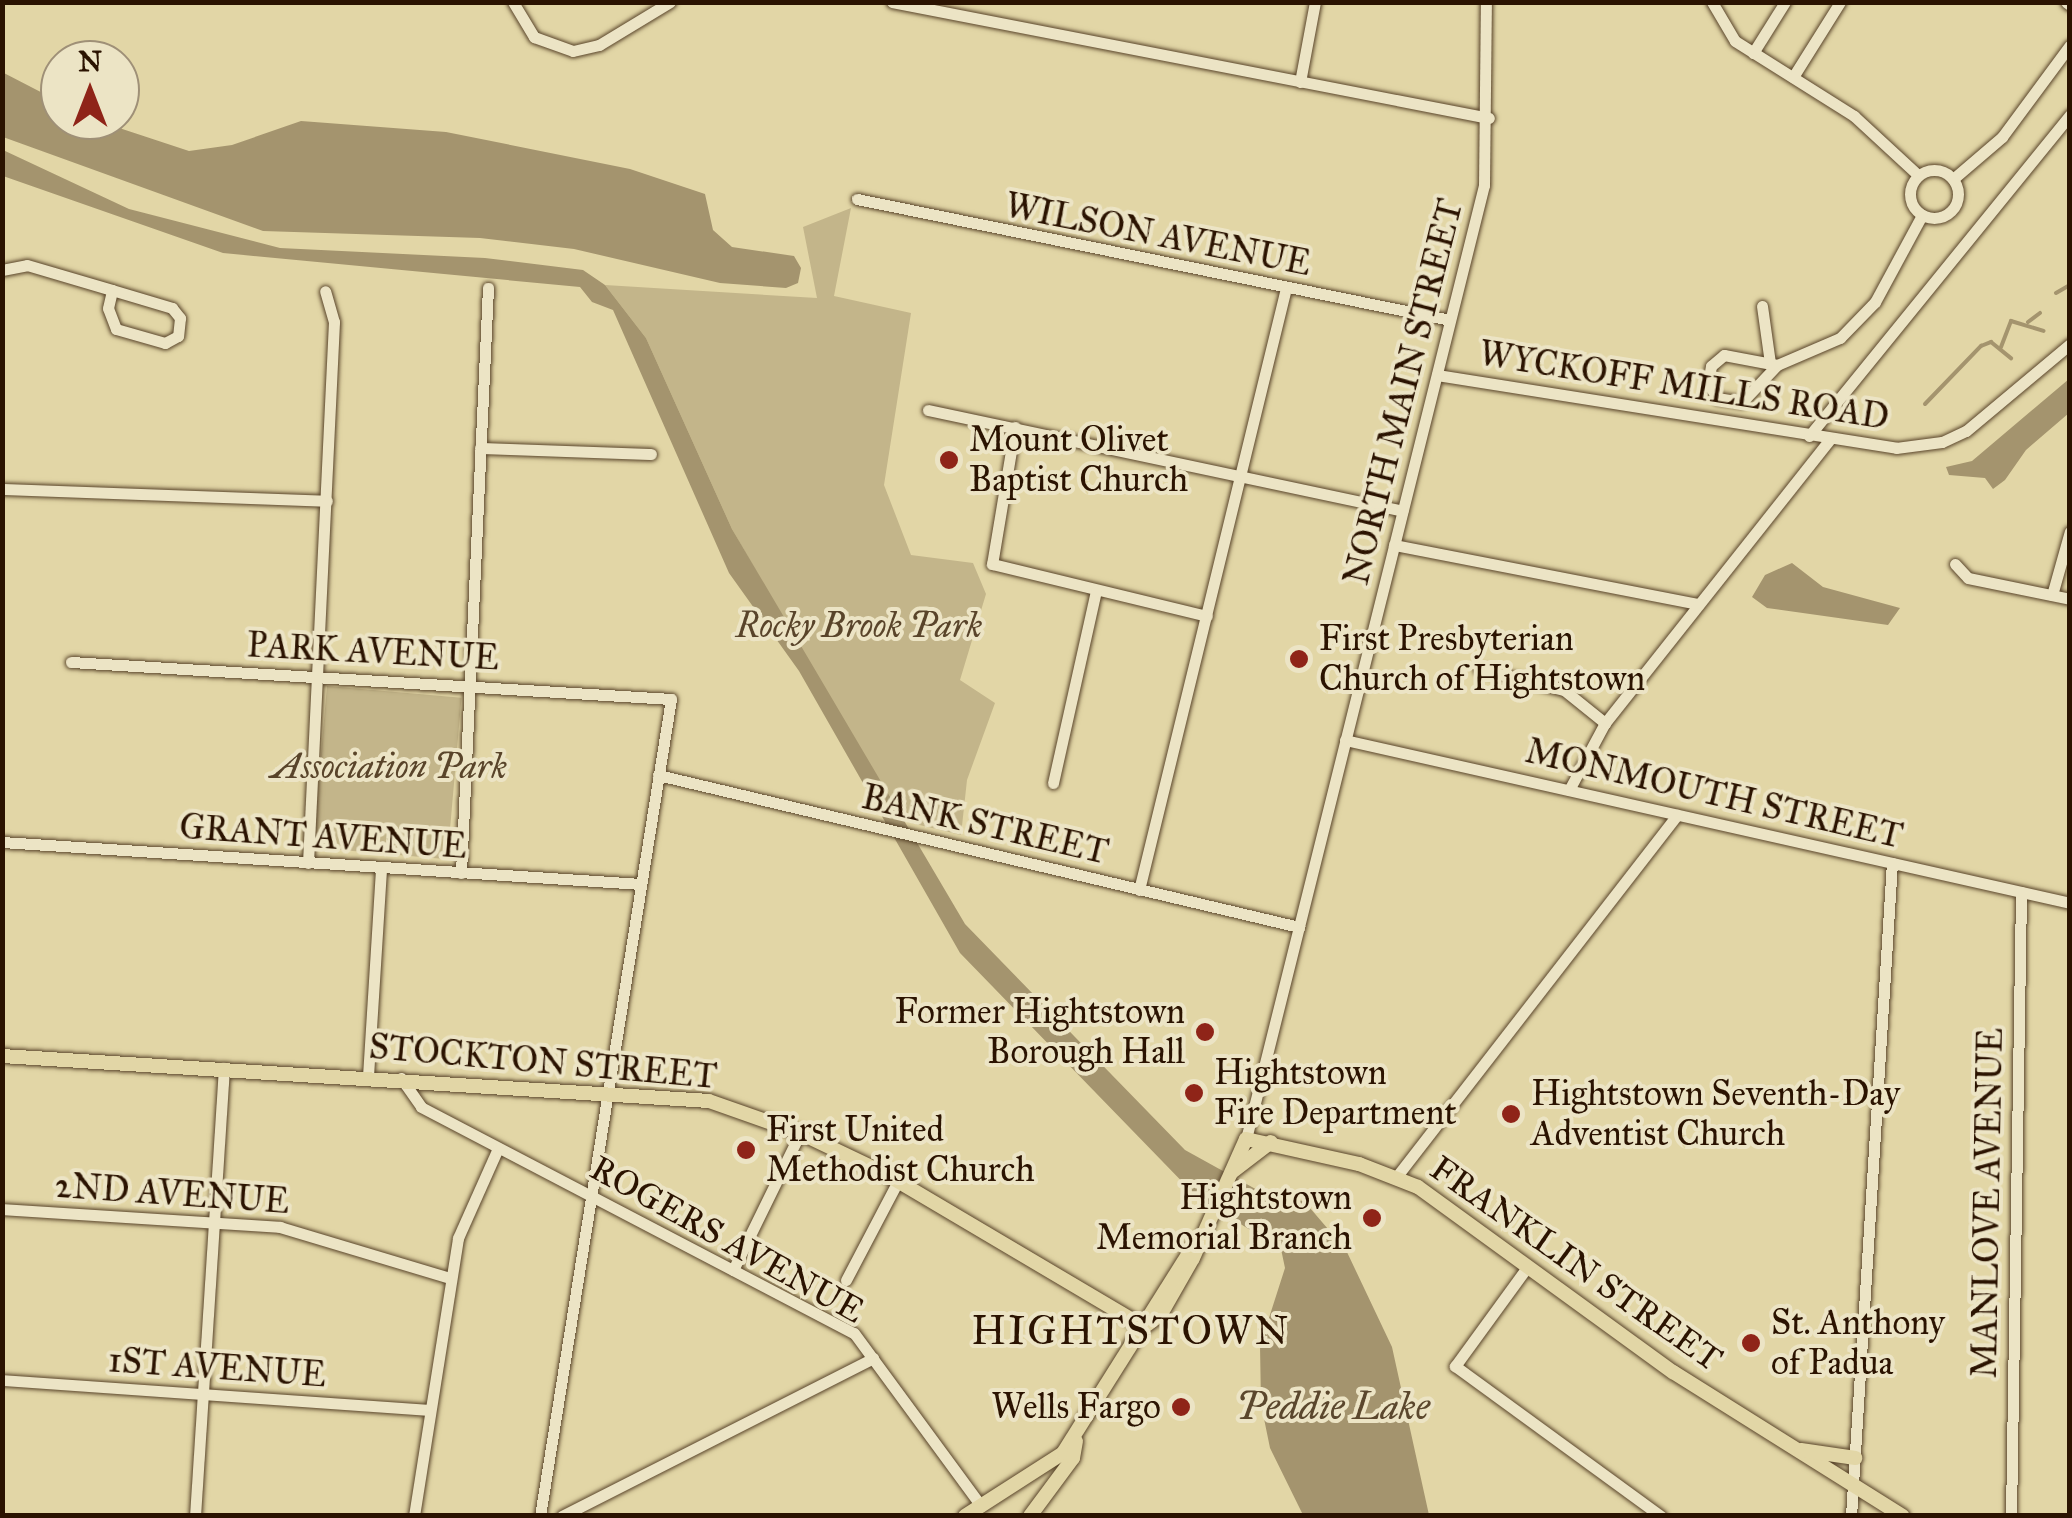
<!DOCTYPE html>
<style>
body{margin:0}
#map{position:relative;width:2072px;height:1518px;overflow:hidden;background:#e2d6a6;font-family:"IM FELL Great Primer",serif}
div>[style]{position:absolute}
.green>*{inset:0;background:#c3b58a;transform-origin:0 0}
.water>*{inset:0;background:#a4946e}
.stream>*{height:4px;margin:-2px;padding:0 2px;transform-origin:2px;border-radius:2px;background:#a4946e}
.roads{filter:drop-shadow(0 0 2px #59442a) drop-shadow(0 0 2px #59442a)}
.minor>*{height:11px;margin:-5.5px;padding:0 5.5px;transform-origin:5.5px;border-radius:5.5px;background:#ece4c5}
.minor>.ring{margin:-5.5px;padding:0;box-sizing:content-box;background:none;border:11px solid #ece4c5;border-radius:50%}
.major>*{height:14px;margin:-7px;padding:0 7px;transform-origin:7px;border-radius:7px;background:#e2d6a6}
.dots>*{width:28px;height:28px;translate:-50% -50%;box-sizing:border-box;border:5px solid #ece4c5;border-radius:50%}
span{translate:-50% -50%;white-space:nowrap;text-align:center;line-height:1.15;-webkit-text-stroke:8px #ece4c5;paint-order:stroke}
.street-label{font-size:35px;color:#2b1301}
.poi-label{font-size:35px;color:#2b1301}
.left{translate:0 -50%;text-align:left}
.right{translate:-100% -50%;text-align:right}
.park-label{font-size:35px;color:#59442a;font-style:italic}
.water-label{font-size:38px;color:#5b472d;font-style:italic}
.quarter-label{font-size:40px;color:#2b1301;letter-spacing:2.5px}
.frame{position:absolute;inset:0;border:5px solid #2b1301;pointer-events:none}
.north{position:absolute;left:40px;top:40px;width:100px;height:100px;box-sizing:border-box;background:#ece4c5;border:2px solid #9f9077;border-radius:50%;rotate:0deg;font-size:28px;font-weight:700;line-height:40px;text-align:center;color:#2b1301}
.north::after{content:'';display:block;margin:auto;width:35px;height:45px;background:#8f2418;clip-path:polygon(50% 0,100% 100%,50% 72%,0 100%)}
</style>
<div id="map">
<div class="green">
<div style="clip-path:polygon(851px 208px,834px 296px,911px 313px,884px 485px,911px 555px,973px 563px,986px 594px,960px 680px,995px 703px,967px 780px,961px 835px,899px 820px,732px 529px,646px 338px,605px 285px,817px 298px,803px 227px)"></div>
<div style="left:327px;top:686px;width:135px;height:162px;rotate:5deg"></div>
</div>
<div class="water">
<div style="clip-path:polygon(2px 72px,60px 102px,60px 120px,95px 120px,189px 151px,232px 145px,301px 121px,446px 132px,630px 169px,705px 194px,713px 230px,732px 247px,794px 256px,801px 268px,798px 283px,786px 288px,720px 283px,574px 249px,480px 238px,263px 231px,3px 137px)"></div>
<div style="clip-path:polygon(3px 150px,129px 209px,280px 248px,485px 258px,583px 270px,605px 285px,646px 338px,732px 529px,965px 924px,1185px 1150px,1270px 1197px,1304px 1201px,1346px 1250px,1392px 1347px,1429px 1515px,1303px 1515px,1270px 1448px,1261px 1404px,1260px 1346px,1285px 1268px,1281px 1249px,1197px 1197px,960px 953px,799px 671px,729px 573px,613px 310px,592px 302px,580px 287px,223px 253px,3px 176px)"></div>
<div style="clip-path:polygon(2069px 379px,2069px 413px,2026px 450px,2005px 480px,1993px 489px,1985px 478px,1949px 475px,1946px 467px,1972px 461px)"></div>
<div style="clip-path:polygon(1792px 563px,1823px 587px,1900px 608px,1888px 625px,1767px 608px,1752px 597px,1765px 575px)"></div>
</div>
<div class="stream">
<div style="left:2056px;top:293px;width:16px;rotate:-30deg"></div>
<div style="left:2028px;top:322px;width:15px;rotate:-37deg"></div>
<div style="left:2001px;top:347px;width:28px;rotate:-69deg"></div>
<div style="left:2011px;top:321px;width:34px;rotate:17deg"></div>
<div style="left:1925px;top:404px;width:81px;rotate:-46deg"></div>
<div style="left:1981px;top:346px;width:11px;rotate:-22deg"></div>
<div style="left:1991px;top:342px;width:26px;rotate:39deg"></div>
</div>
<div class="roads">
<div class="minor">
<div style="left:513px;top:2px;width:41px;rotate:59deg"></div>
<div style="left:534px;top:37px;width:41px;rotate:19.7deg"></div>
<div style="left:573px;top:51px;width:27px;rotate:-13deg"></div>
<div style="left:599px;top:45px;width:83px;rotate:-31.2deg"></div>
<div style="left:892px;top:2px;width:608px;rotate:11deg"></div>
<div style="left:1712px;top:2px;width:45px;rotate:59.5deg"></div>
<div style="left:1735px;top:41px;width:141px;rotate:32.2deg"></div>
<div style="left:1854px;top:116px;width:87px;rotate:42.7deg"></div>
<div style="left:2066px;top:2px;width:5px;rotate:37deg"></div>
<div style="left:1753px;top:53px;width:60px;rotate:-57.9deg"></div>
<div style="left:1793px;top:77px;width:89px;rotate:-57.9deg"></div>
<div style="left:1300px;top:82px;width:81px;rotate:-79.4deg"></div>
<div class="ring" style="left:1910px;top:170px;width:37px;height:37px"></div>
<div style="left:1953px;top:179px;width:65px;rotate:-40.6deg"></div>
<div style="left:2002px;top:137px;width:114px;rotate:-53.5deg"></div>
<div style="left:857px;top:199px;width:605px;rotate:11.53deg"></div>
<div style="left:2px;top:270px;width:25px;rotate:-11deg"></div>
<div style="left:27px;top:265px;width:89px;rotate:16.4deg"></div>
<div style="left:112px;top:290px;width:63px;rotate:16.7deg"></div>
<div style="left:172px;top:308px;width:13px;rotate:51deg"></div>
<div style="left:180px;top:318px;width:18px;rotate:96deg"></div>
<div style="left:178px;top:336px;width:15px;rotate:152deg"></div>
<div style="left:165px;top:343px;width:51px;rotate:-164.1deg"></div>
<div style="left:116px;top:329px;width:22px;rotate:-111deg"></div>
<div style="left:108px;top:308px;width:18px;rotate:-77deg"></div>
<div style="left:1762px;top:306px;width:58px;rotate:82deg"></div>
<div style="left:1777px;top:365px;width:54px;rotate:-169.3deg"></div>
<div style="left:1724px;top:355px;width:17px;rotate:140deg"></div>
<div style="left:1711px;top:366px;width:17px;rotate:100deg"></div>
<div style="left:1708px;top:383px;width:17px;rotate:59deg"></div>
<div style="left:1717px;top:398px;width:25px;rotate:9deg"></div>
<div style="left:1742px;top:402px;width:51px;rotate:-46.6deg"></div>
<div style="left:1777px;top:365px;width:69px;rotate:-23.2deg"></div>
<div style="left:1840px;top:338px;width:50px;rotate:-45.8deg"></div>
<div style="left:1875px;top:302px;width:99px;rotate:-61.6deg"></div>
<div style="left:1437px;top:375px;width:465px;rotate:9deg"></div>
<div style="left:1896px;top:448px;width:46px;rotate:-7.4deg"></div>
<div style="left:1942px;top:442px;width:26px;rotate:-25deg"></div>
<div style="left:1966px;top:431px;width:136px;rotate:-39.9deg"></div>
<div style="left:928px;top:410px;width:485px;rotate:12deg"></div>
<div style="left:1015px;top:427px;width:139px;rotate:99.5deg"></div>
<div style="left:992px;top:564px;width:221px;rotate:13.6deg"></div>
<div style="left:1809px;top:436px;width:414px;rotate:-50.9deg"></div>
<div style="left:480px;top:448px;width:171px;rotate:2deg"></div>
<div style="left:2px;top:489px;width:325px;rotate:2.1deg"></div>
<div style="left:1394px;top:545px;width:310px;rotate:11deg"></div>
<div style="left:1955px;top:564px;width:19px;rotate:47deg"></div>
<div style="left:1968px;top:578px;width:104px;rotate:11.6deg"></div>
<div style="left:2052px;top:595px;width:66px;rotate:-74.3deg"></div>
<div style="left:71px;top:662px;width:601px;rotate:3.53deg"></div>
<div style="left:671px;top:699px;width:827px;rotate:99.11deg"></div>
<div style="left:1479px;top:669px;width:88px;rotate:13.9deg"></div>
<div style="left:1564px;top:690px;width:53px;rotate:38.8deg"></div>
<div style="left:1345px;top:740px;width:743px;rotate:12.67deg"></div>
<div style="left:658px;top:775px;width:659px;rotate:13.34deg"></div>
<div style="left:1053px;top:783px;width:197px;rotate:-77.4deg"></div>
<div style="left:1569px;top:790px;width:76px;rotate:-61.8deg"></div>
<div style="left:1605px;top:723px;width:362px;rotate:-51.6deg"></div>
<div style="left:2px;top:842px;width:640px;rotate:3.76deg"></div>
<div style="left:308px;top:863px;width:542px;rotate:-87.25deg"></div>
<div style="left:334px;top:322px;width:32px;rotate:-106deg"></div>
<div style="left:461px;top:873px;width:586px;rotate:-87.36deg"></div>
<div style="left:1139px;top:890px;width:620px;rotate:-76.28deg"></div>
<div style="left:368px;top:1076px;width:208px;rotate:-86.4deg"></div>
<div style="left:401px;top:1078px;width:35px;rotate:55deg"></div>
<div style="left:421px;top:1107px;width:488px;rotate:27.6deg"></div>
<div style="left:854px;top:1333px;width:215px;rotate:53.7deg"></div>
<div style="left:1246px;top:1139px;width:983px;rotate:-75.99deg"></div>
<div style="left:1484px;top:185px;width:183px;rotate:-89.4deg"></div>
<div style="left:1397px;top:1176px;width:457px;rotate:-52.2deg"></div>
<div style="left:2px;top:1209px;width:279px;rotate:3.7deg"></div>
<div style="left:280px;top:1227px;width:177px;rotate:16.7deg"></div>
<div style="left:1528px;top:1266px;width:124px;rotate:126.1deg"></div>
<div style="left:1455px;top:1366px;width:255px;rotate:36.1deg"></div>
<div style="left:733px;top:1270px;width:153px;rotate:-63.9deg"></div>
<div style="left:846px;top:1280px;width:112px;rotate:-62.3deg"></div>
<div style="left:2px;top:1380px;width:427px;rotate:4deg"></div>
<div style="left:195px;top:1516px;width:449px;rotate:-86.3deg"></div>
<div style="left:414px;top:1516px;width:281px;rotate:-81deg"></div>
<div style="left:458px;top:1238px;width:98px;rotate:-66deg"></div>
<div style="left:562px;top:1516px;width:349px;rotate:-26.9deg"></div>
<div style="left:1851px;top:1516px;width:654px;rotate:-86.41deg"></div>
<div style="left:2011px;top:1516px;width:624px;rotate:-89.08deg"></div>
</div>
<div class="major">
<div style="left:2px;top:1056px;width:708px;rotate:3.64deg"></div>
<div style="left:709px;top:1101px;width:96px;rotate:19.4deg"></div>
<div style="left:800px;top:1133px;width:93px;rotate:25.5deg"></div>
<div style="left:884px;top:1173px;width:302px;rotate:30.6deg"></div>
<div style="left:1232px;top:1172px;width:49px;rotate:-37.6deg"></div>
<div style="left:1144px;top:1327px;width:21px;rotate:-37deg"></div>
<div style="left:1161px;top:1314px;width:64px;rotate:-60.3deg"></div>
<div style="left:1193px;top:1258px;width:130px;rotate:-66deg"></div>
<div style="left:1246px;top:1139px;width:116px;rotate:12.5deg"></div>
<div style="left:1359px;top:1164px;width:63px;rotate:21.3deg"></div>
<div style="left:1418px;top:1187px;width:315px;rotate:36deg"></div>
<div style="left:1673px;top:1372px;width:271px;rotate:32.1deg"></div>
<div style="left:1801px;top:1450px;width:55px;rotate:8.4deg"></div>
<div style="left:965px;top:1516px;width:117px;rotate:-32.7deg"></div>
<div style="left:1063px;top:1453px;width:248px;rotate:-57.8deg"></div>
<div style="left:1030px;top:1516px;width:72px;rotate:-53.4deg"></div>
<div style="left:1073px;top:1458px;width:17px;rotate:-80deg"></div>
</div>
</div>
<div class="dots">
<div style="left:949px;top:460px;background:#8f2418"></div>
<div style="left:1299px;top:659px;background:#8f2418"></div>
<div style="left:1205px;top:1032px;background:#8f2418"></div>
<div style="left:1194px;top:1093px;background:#8f2418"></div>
<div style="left:1511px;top:1114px;background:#8f2418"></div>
<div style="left:746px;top:1150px;background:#8f2418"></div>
<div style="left:1372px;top:1218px;background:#8f2418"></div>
<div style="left:1751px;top:1343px;background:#8f2418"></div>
<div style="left:1181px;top:1407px;background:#8f2418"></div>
</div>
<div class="street-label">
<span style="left:1158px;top:235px;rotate:11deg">WILSON AVENUE</span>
<span style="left:1684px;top:386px;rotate:9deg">WYCKOFF MILLS ROAD</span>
<span style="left:1404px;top:392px;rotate:-76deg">NORTH MAIN STREET</span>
<span style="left:373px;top:652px;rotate:3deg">PARK AVENUE</span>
<span style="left:1714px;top:794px;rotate:13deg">MONMOUTH STREET</span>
<span style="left:985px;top:825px;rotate:13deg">BANK STREET</span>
<span style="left:323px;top:837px;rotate:4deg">GRANT AVENUE</span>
<span style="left:543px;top:1062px;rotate:5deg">STOCKTON STREET</span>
<span style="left:172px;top:1194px;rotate:4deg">2ND AVENUE</span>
<span style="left:1988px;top:1203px;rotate:-89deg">MANLOVE AVENUE</span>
<span style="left:727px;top:1240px;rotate:29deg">ROGERS AVENUE</span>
<span style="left:1576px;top:1264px;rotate:35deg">FRANKLIN STREET</span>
<span style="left:217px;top:1368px;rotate:4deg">1ST AVENUE</span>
</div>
<div class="poi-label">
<span class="left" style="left:969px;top:460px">Mount Olivet<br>Baptist Church</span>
<span class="left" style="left:1319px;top:659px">First Presbyterian<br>Church of Hightstown</span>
<span class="right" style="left:1185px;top:1032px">Former Hightstown<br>Borough Hall</span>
<span class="left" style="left:1214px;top:1093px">Hightstown<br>Fire Department</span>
<span class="left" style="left:1531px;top:1114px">Hightstown Seventh-Day<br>Adventist Church</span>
<span class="left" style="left:766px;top:1150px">First United<br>Methodist Church</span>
<span class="right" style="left:1352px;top:1218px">Hightstown<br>Memorial Branch</span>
<span class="left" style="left:1771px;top:1343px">St. Anthony<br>of Padua</span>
<span class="right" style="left:1161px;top:1407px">Wells Fargo</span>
</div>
<div class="park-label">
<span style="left:859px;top:626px">Rocky Brook Park</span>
<span style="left:389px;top:767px">Association Park</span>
</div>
<div class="water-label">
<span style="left:1333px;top:1407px">Peddie Lake</span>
</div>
<div class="quarter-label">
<span style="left:1131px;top:1331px">HIGHTSTOWN</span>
</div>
<div class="frame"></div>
<div class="north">N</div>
</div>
